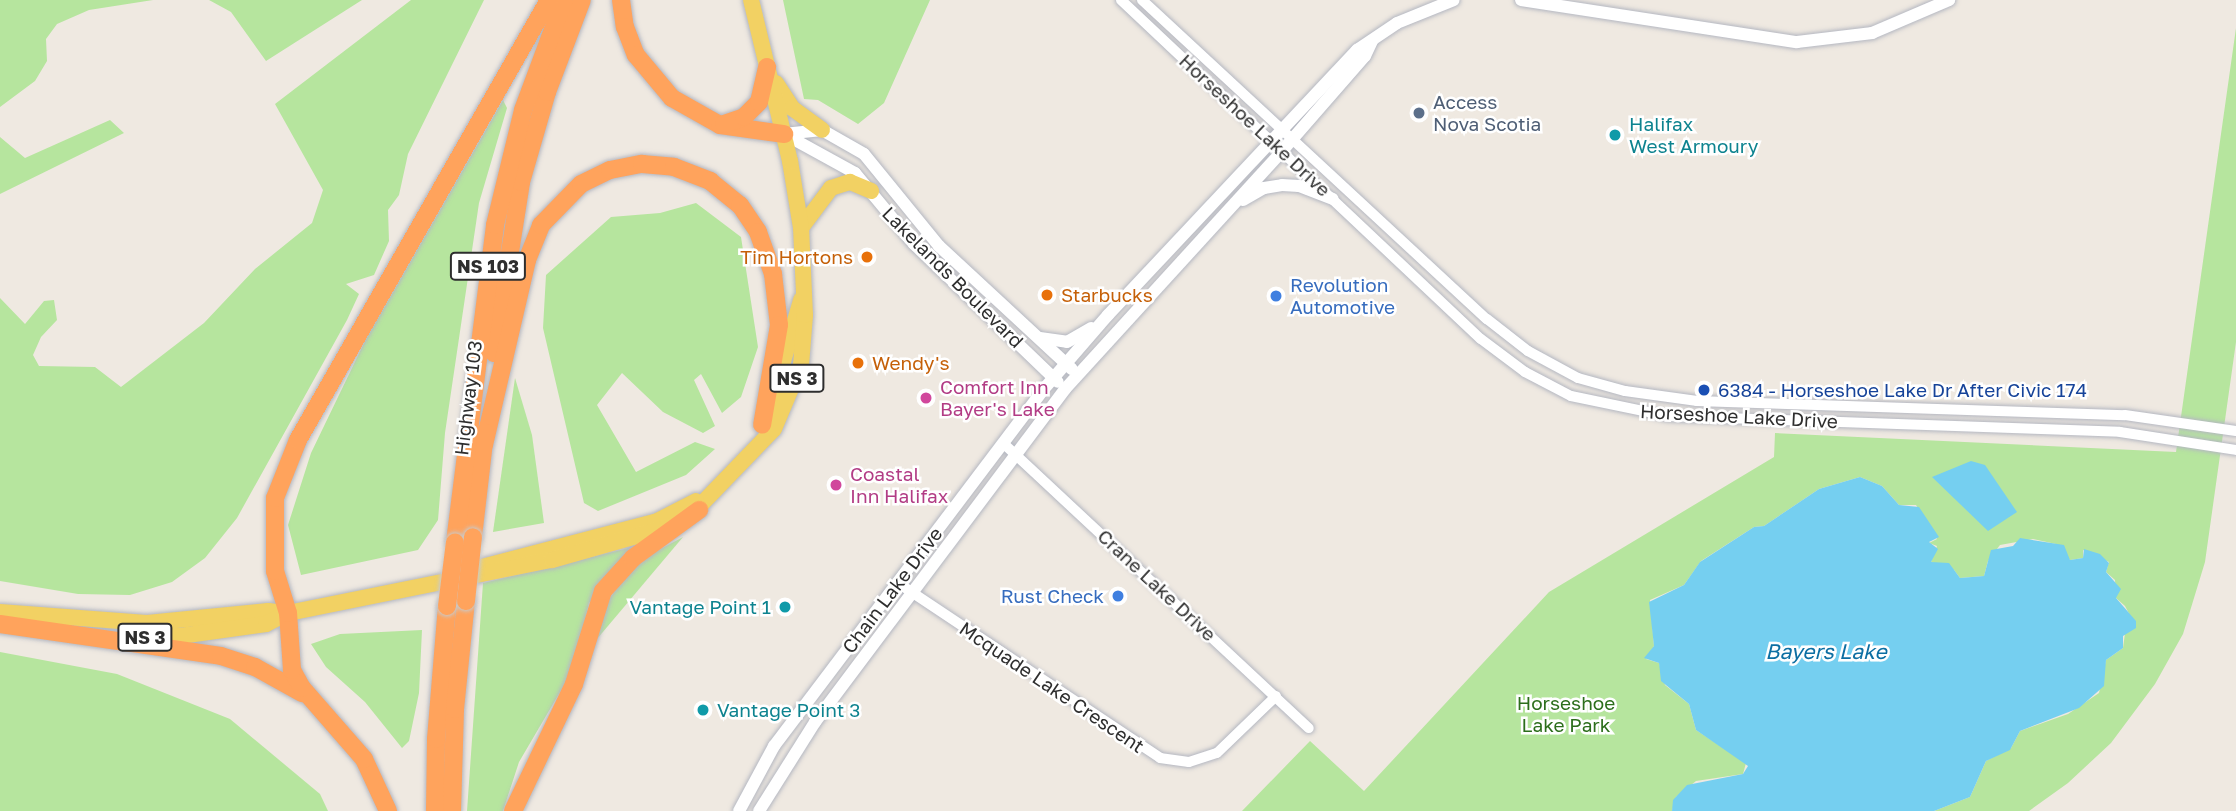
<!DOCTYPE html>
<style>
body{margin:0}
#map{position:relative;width:2236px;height:811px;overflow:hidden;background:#efe9e1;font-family:"Golos Text",sans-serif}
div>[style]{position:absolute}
.green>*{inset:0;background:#b6e59e}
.water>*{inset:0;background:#75cff0}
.roads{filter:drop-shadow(0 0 2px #b4b7c1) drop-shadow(0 0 2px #b4b7c1)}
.minor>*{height:10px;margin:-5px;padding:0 5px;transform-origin:5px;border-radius:5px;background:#fff}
.tertiary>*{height:12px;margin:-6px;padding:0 6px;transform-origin:6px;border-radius:6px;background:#fff}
.primary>*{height:16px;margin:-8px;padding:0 8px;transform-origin:8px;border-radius:8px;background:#f2d163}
.motorway>*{height:18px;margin:-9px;padding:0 9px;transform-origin:9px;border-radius:9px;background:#ffa35c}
.bridges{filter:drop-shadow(0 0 2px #c9c9c9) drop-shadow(0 0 2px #c9c9c9)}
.motorway-bridge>*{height:18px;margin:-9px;padding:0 9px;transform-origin:9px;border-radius:9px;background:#ffa35c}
.dots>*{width:19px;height:19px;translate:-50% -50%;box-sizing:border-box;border:4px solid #fff;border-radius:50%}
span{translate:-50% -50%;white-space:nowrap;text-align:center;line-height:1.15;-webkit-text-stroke:5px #fff;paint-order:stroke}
.shield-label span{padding:2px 5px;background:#fff;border:2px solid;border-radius:5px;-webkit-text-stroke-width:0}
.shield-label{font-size:18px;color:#2e2e2e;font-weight:700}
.service-label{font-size:19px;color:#4e5e75}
.left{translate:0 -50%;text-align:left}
.culture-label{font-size:19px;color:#0d838f}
.right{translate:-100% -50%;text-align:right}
.street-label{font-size:19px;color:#2e2e2e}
.food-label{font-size:19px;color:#c56008}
.shop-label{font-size:19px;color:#366cbe}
.hotel-label{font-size:19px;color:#b23c85}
.transit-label{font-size:19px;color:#164399}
.park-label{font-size:19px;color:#2c6e1b}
.water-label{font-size:21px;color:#0d6fa3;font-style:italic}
</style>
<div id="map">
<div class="green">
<div style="clip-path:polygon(0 0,153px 0,89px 10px,57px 24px,46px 39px,47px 61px,35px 81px,0 107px)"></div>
<div style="clip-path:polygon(209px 0,362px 0,266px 61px,231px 12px)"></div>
<div style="clip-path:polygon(411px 0,484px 0,408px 154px,399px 195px,388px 210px,389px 241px,374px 275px,346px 284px,359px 294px,347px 320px,237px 518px,205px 558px,172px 582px,130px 595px,78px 594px,0 581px,0 298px,25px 324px,44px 301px,54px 300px,57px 320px,41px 337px,33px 355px,39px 366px,95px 367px,121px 387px,204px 323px,255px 269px,312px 223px,323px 190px,275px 104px)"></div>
<div style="clip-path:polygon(783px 0,930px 0,884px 103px,858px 124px,818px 100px,804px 99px)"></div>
<div style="clip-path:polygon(2236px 28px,2236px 342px,2205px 562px,2183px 634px,2155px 684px,2111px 743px,2068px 783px,2029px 811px,1934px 811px,1970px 797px,1986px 761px,2011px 748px,2020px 731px,2068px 714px,2099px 693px,2106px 660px,2123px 648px,2125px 633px,2136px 627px,2125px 606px,2116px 598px,2115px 580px,2106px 572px,2109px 562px,2083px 550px,2083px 558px,2070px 560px,2056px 544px,2033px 539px,2000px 545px,1988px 561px,1984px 576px,1960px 578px,1954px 570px,1931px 562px,1937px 546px,1929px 543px,1937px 539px,1916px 505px,1899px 505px,1882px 486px,1860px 477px,1819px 489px,1764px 526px,1754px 527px,1701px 561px,1684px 585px,1650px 600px,1654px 646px,1646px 659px,1659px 663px,1665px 685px,1689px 704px,1696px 730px,1746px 763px,1743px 774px,1696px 781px,1676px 797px,1672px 811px,1242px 811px,1310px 741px,1364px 791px,1549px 592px,1774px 457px,1775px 433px,2176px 452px)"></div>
<div style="clip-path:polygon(503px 100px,507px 108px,479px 203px,445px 433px,438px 520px,418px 550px,301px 575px,288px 525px,311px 453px,365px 341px)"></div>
<div style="clip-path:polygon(110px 120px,124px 133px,0 194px,0 137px,25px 158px)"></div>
<div style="clip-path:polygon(696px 203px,741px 237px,758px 347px,741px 397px,722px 413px,701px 374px,694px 380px,715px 426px,703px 433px,663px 412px,622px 373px,597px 405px,636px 472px,695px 442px,715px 449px,686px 475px,598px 511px,584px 503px,543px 328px,546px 275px,611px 217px,660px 213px)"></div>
<div style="clip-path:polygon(515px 378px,532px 435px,544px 523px,493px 532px)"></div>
<div style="clip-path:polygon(683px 537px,597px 639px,606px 604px,624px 577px,651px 554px)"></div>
<div style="clip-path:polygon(637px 546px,589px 603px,573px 670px,519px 762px,503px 811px,467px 811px,483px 583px)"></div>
<div style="clip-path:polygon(422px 630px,419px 693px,409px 741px,402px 748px,365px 702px,326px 667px,311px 644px,340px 634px)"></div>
<div style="clip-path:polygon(0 652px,117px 674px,230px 719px,320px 794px,328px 811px,0 811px)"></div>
</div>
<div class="water">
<div style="clip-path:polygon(1971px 461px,1985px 465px,2017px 512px,1988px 531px,1932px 477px)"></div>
<div style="clip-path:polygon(1860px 477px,1882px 486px,1899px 505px,1919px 507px,1939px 537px,1929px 542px,1938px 549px,1931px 562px,1949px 563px,1960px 578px,1984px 576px,1991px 550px,2013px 546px,2020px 538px,2064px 545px,2070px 560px,2083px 558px,2084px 549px,2100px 554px,2109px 563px,2106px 572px,2121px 589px,2116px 598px,2136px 621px,2136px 628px,2123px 636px,2123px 648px,2106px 660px,2104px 686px,2079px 708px,2020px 731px,2010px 750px,1986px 761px,1970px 797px,1934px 811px,1672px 811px,1673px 800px,1687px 785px,1743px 774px,1748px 766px,1696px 730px,1689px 704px,1661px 681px,1659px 663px,1644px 658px,1654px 646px,1649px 602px,1684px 585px,1700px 562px,1754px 527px,1764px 526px,1819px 489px)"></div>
</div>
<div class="roads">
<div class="minor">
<div style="left:1121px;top:0;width:494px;rotate:43.3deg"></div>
<div style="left:1481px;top:339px;width:55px;rotate:36.9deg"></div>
<div style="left:1525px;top:372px;width:52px;rotate:27.6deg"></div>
<div style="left:1571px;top:396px;width:99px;rotate:11.7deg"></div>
<div style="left:1668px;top:416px;width:452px;rotate:2deg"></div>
<div style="left:2120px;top:432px;width:117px;rotate:8.8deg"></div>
<div style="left:1142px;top:0;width:470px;rotate:42.8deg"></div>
<div style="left:1487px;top:319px;width:52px;rotate:38deg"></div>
<div style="left:1528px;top:351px;width:57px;rotate:28.4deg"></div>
<div style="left:1578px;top:378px;width:49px;rotate:15.5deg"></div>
<div style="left:1625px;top:391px;width:73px;rotate:7.9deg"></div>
<div style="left:1697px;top:401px;width:428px;rotate:1.9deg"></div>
<div style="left:2125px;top:415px;width:112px;rotate:8.2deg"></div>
<div style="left:1003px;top:443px;width:418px;rotate:43deg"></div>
<div style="left:898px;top:583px;width:315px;rotate:33.7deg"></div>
<div style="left:1160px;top:758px;width:29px;rotate:8deg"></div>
<div style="left:1189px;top:762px;width:29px;rotate:-18deg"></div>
<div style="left:1217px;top:753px;width:82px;rotate:-44deg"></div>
</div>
<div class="tertiary">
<div style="left:1521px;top:0;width:279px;rotate:8.7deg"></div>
<div style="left:1797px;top:42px;width:76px;rotate:-6.8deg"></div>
<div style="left:1872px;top:33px;width:84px;rotate:-23.2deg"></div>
<div style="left:784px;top:134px;width:38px;rotate:-6deg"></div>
<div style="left:822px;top:130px;width:48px;rotate:29.7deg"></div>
<div style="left:864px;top:154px;width:119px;rotate:50.8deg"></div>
<div style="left:939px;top:246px;width:181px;rotate:42.8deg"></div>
<div style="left:784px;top:134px;width:81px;rotate:28.8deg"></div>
<div style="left:855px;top:173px;width:92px;rotate:50.3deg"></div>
<div style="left:914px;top:244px;width:199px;rotate:43.8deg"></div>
<div style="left:1243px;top:200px;width:24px;rotate:-30deg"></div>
<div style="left:1264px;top:188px;width:18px;rotate:-9deg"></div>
<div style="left:1282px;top:185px;width:17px;rotate:3deg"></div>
<div style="left:1299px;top:186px;width:36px;rotate:21deg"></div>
<div style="left:1040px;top:338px;width:27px;rotate:8deg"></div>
<div style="left:1067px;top:342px;width:28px;rotate:-30deg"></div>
<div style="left:739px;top:811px;width:74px;rotate:-61.7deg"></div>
<div style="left:774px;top:746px;width:446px;rotate:-52.9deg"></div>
<div style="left:1043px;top:390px;width:99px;rotate:-49.1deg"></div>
<div style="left:1108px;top:315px;width:364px;rotate:-46.8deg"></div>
<div style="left:1357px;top:50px;width:48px;rotate:-34deg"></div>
<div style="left:1397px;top:23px;width:61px;rotate:-22deg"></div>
<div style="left:759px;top:811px;width:105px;rotate:-57.8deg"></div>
<div style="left:815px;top:722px;width:416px;rotate:-53.1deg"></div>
<div style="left:1065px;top:389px;width:322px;rotate:-47.6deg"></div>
<div style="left:1282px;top:151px;width:126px;rotate:-48.9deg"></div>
<div style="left:1365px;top:56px;width:17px;rotate:-65deg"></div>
</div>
<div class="primary">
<div style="left:776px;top:83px;width:30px;rotate:57deg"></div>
<div style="left:792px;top:108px;width:37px;rotate:36deg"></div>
<div style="left:801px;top:228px;width:50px;rotate:-53.1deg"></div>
<div style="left:831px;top:188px;width:20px;rotate:-18deg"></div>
<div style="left:850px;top:182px;width:23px;rotate:23deg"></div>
<div style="left:769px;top:409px;width:114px;rotate:-73.6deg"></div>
<div style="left:689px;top:517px;width:122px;rotate:-46deg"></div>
<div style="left:774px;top:429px;width:69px;rotate:-67.1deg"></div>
<div style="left:801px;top:365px;width:50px;rotate:-85.4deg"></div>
<div style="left:805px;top:315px;width:87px;rotate:-92.6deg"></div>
<div style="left:801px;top:228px;width:68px;rotate:-99.3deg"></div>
<div style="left:790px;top:161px;width:166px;rotate:-103.6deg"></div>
<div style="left:474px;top:569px;width:187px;rotate:-14.6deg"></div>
<div style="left:655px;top:522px;width:46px;rotate:-27.1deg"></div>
<div style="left:0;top:612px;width:147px;rotate:4.3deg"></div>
<div style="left:147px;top:623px;width:122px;rotate:-5.7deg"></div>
<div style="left:268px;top:611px;width:20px;rotate:6deg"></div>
<div style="left:128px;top:636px;width:52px"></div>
<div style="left:180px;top:636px;width:87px;rotate:-7.9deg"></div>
<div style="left:266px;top:624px;width:25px;rotate:-27deg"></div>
<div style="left:288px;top:613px;width:269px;rotate:-11.4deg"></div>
<div style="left:552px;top:560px;width:122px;rotate:-15.8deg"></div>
</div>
<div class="motorway">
<div style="left:621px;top:0;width:27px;rotate:82deg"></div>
<div style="left:625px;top:27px;width:30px;rotate:69deg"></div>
<div style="left:636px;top:55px;width:56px;rotate:50.1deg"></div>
<div style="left:672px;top:98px;width:55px;rotate:29.4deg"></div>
<div style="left:720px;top:125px;width:65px;rotate:8deg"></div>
<div style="left:724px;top:124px;width:21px;rotate:-19deg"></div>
<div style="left:744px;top:117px;width:21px;rotate:-45deg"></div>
<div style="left:759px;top:102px;width:36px;rotate:-77deg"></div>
<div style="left:494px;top:353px;width:173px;rotate:-81deg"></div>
<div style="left:521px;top:182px;width:94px;rotate:-73.9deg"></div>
<div style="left:547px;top:92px;width:98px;rotate:-69.2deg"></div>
<div style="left:484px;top:445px;width:190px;rotate:-76.9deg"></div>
<div style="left:527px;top:260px;width:38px;rotate:-68deg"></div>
<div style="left:541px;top:225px;width:57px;rotate:-45.7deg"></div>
<div style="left:581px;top:184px;width:32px;rotate:-26deg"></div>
<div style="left:610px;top:170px;width:33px;rotate:-11deg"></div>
<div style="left:642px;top:164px;width:32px;rotate:5deg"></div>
<div style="left:674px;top:167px;width:39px;rotate:21deg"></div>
<div style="left:710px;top:181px;width:38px;rotate:39deg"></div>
<div style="left:740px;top:205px;width:32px;rotate:56deg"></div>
<div style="left:758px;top:232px;width:45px;rotate:70.3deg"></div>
<div style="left:773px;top:274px;width:51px;rotate:83.3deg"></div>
<div style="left:779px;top:325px;width:101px;rotate:99.6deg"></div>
<div style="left:473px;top:537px;width:105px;rotate:-83.4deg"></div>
<div style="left:455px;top:542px;width:320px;rotate:-82.8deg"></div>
<div style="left:495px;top:225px;width:118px;rotate:-76.3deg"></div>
<div style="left:523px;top:110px;width:117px;rotate:-69.6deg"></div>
<div style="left:0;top:624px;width:223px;rotate:8.2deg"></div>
<div style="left:221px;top:656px;width:36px;rotate:18deg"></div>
<div style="left:255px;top:667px;width:54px;rotate:29deg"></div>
<div style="left:388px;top:811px;width:57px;rotate:-114.8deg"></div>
<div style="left:364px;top:759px;width:94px;rotate:-131.1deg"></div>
<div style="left:302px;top:688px;width:21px;rotate:-119deg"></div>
<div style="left:292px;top:670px;width:57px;rotate:-94deg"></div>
<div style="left:288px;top:613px;width:44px;rotate:-107.2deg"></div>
<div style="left:275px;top:571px;width:73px;rotate:-90deg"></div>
<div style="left:275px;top:498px;width:62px;rotate:-68.4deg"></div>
<div style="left:298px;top:440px;width:507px;rotate:-60.3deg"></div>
<div style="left:435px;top:811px;width:72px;rotate:-89.2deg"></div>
<div style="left:436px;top:739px;width:133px;rotate:-85.3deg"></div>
<div style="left:452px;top:811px;width:102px;rotate:-88.3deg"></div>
<div style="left:455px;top:709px;width:109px;rotate:-84.2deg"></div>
<div style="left:513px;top:811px;width:141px;rotate:-64.3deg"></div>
<div style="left:574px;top:684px;width:97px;rotate:-72.7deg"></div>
<div style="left:603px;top:591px;width:45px;rotate:-47.7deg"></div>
<div style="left:633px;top:558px;width:82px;rotate:-36deg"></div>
</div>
</div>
<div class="bridges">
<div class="motorway-bridge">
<div style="left:466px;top:601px;width:64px;rotate:-83.8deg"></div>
<div style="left:447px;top:606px;width:64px;rotate:-82.9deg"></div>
</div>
</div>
<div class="dots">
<div style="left:1419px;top:113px;background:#5c6f8a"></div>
<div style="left:1615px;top:135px;background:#0f9aa8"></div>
<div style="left:867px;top:257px;background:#e8710a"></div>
<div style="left:1047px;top:295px;background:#e8710a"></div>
<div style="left:1276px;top:296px;background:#3f7fe0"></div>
<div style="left:858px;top:363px;background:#e8710a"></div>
<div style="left:1704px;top:390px;background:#1a4fb4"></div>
<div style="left:926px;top:398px;background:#d1479c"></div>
<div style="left:836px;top:485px;background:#d1479c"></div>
<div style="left:1118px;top:596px;background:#3f7fe0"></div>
<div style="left:785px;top:607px;background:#0f9aa8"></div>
<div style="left:703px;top:710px;background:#0f9aa8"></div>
</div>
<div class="shield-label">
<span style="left:488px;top:266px">NS 103</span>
<span style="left:797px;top:378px">NS 3</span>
<span style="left:145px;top:637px">NS 3</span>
</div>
<div class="service-label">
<span class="left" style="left:1433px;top:113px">Access<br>Nova Scotia</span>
</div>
<div class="culture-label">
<span class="left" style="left:1629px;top:135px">Halifax<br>West Armoury</span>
<span class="right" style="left:771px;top:607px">Vantage Point 1</span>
<span class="left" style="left:717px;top:710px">Vantage Point 3</span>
</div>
<div class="street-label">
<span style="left:1255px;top:125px;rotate:43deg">Horseshoe Lake Drive</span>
<span style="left:953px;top:277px;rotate:45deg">Lakelands Boulevard</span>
<span style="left:468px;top:398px;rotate:-83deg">Highway 103</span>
<span style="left:1739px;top:416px;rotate:3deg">Horseshoe Lake Drive</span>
<span style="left:1157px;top:585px;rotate:43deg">Crane Lake Drive</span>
<span style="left:892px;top:590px;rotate:-53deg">Chain Lake Drive</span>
<span style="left:1052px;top:687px;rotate:34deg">Mcquade Lake Crescent</span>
</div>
<div class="food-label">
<span class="right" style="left:853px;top:257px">Tim Hortons</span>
<span class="left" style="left:1061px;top:295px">Starbucks</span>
<span class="left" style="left:872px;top:363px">Wendy's</span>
</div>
<div class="shop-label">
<span class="left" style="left:1290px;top:296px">Revolution<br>Automotive</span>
<span class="right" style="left:1104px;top:596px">Rust Check</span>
</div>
<div class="hotel-label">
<span class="left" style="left:940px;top:398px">Comfort Inn<br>Bayer's Lake</span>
<span class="left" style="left:850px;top:485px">Coastal<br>Inn Halifax</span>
</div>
<div class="transit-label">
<span class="left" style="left:1718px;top:390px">6384 - Horseshoe Lake Dr After Civic 174</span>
</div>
<div class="park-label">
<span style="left:1566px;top:714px">Horseshoe<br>Lake Park</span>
</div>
<div class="water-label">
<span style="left:1826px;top:651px">Bayers Lake</span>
</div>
</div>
